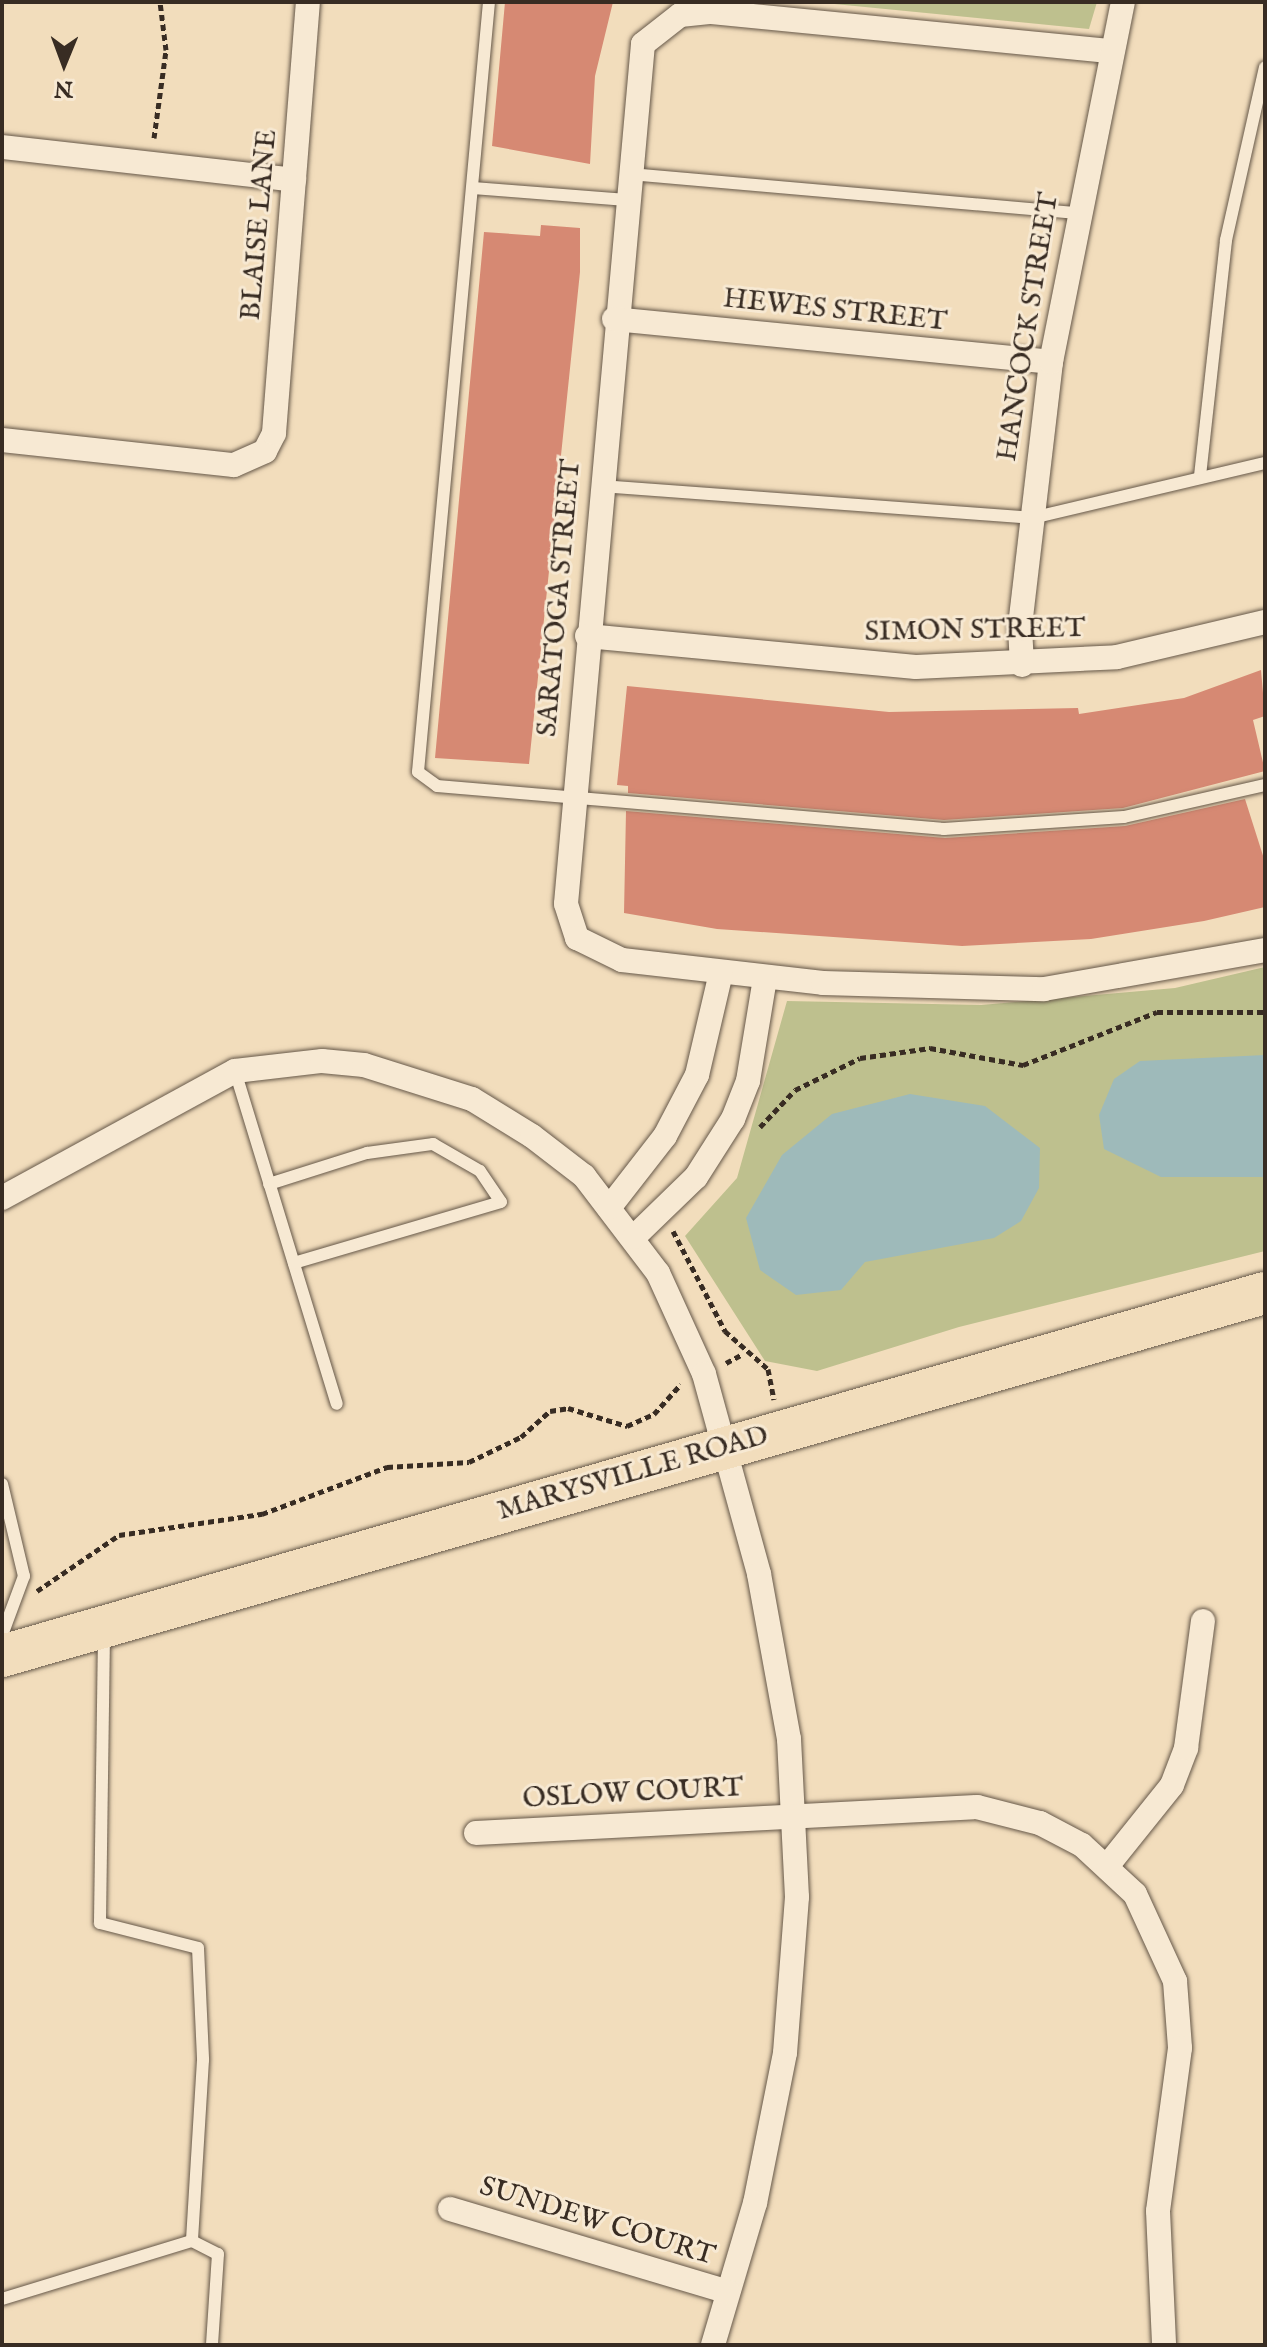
<!DOCTYPE html>
<style>
body{margin:0}
#map{position:relative;width:1267px;height:2347px;overflow:hidden;background:#f2ddbc;font-family:"IM FELL English",serif}
div>[style]{position:absolute}
.green>*{inset:0;background:#bec08e}
.water>*{inset:0;background:#9ebaba}
.building>*{inset:0;background:#d68973}
.path>*{height:5px;margin-top:-2.5px;transform-origin:0;background:repeating-linear-gradient(90deg,#382c23 0 6px,transparent 0 10px)}
.roads{filter:drop-shadow(0 0 2px #665849) drop-shadow(0 0 2px #665849)}
.service>*{height:12px;margin:-6px;padding:0 6px;transform-origin:6px;border-radius:6px;background:#f7e9d3}
.minor>*{height:24px;margin:-12px;padding:0 12px;transform-origin:12px;border-radius:12px;background:#f7e9d3}
.trunk>*{height:42px;margin:-21px;padding:0 21px;transform-origin:21px;border-radius:21px;background:#f2ddbc}
span{translate:-50% -50%;white-space:nowrap;text-align:center;line-height:1.15;-webkit-text-stroke:6px #f7e9d3;paint-order:stroke}
.street-label{font-size:28px;color:#382c23}
.frame{position:absolute;inset:0;border:4px solid #382c23;pointer-events:none}
.north{position:absolute;left:24px;top:24px;width:80px;height:80px;-webkit-text-stroke:6px #f7e9d3;paint-order:stroke;rotate:181deg;font-size:22px;font-weight:700;line-height:32px;text-align:center;color:#382c23}
.north::after{content:'';display:block;margin:auto;width:28px;height:36px;background:#382c23;clip-path:polygon(50% 0,100% 100%,50% 72%,0 100%)}
</style>
<div id="map">
<div class="green">
<div style="clip-path:polygon(814px 2px,1097px 2px,1089px 29px)"></div>
<div style="clip-path:polygon(1265px 967px,1265px 1251px,959px 1327px,817px 1371px,765px 1361px,685px 1236px,737px 1178px,787px 1001px,981px 1005px,1175px 988px)"></div>
</div>
<div class="water">
<div style="clip-path:polygon(1265px 1055px,1265px 1177px,1161px 1177px,1104px 1149px,1099px 1115px,1114px 1079px,1140px 1061px)"></div>
<div style="clip-path:polygon(910px 1094px,985px 1106px,1040px 1148px,1039px 1188px,1021px 1221px,994px 1238px,865px 1262px,841px 1290px,796px 1295px,760px 1270px,746px 1218px,782px 1155px,832px 1114px)"></div>
</div>
<div class="building">
<div style="clip-path:polygon(505px 2px,613px 2px,595px 76px,590px 164px,492px 146px)"></div>
<div style="clip-path:polygon(541px 225px,580px 228px,580px 272px,529px 764px,435px 758px,484px 232px,540px 236px)"></div>
<div style="clip-path:polygon(1261px 670px,1265px 716px,1253px 720px,1265px 771px,1123px 808px,944px 820px,628px 793px,628px 786px,617px 785px,627px 686px,889px 712px,1078px 708px,1079px 714px,1184px 698px)"></div>
<div style="clip-path:polygon(1245px 799px,1265px 862px,1265px 907px,1204px 921px,1091px 939px,962px 946px,717px 929px,624px 913px,626px 811px,945px 838px,1125px 826px)"></div>
</div>
<div class="path">
<div style="left:154px;top:138px;width:89px;rotate:-82.2deg"></div>
<div style="left:166px;top:50px;width:48px;rotate:-97.1deg"></div>
<div style="left:760px;top:1127px;width:51px;rotate:-46.6deg"></div>
<div style="left:795px;top:1090px;width:72px;rotate:-26.2deg"></div>
<div style="left:860px;top:1058px;width:71px;rotate:-8.1deg"></div>
<div style="left:930px;top:1048px;width:95px;rotate:10.4deg"></div>
<div style="left:1023px;top:1065px;width:144px;rotate:-21.6deg"></div>
<div style="left:1157px;top:1012px;width:108px"></div>
<div style="left:673px;top:1231px;width:113px;rotate:62.5deg"></div>
<div style="left:725px;top:1331px;width:57px;rotate:41.5deg"></div>
<div style="left:768px;top:1369px;width:31px;rotate:79deg"></div>
<div style="left:726px;top:1363px;width:19px;rotate:-28deg"></div>
<div style="left:37px;top:1591px;width:99px;rotate:-34.3deg"></div>
<div style="left:119px;top:1535px;width:145px;rotate:-8.4deg"></div>
<div style="left:262px;top:1514px;width:134px;rotate:-20.6deg"></div>
<div style="left:387px;top:1467px;width:82px;rotate:-3.5deg"></div>
<div style="left:469px;top:1462px;width:58px;rotate:-25.7deg"></div>
<div style="left:521px;top:1437px;width:39px;rotate:-42deg"></div>
<div style="left:550px;top:1411px;width:18px;rotate:-9deg"></div>
<div style="left:568px;top:1408px;width:62px;rotate:17deg"></div>
<div style="left:627px;top:1426px;width:30px;rotate:-24deg"></div>
<div style="left:654px;top:1414px;width:40px;rotate:-48deg"></div>
</div>
<div class="roads">
<div class="service">
<div style="left:489px;top:2px;width:773px;rotate:95.27deg"></div>
<div style="left:418px;top:772px;width:24px;rotate:36deg"></div>
<div style="left:437px;top:786px;width:509px;rotate:4.85deg"></div>
<div style="left:944px;top:829px;width:180px;rotate:-3.8deg"></div>
<div style="left:1124px;top:817px;width:145px;rotate:-12.8deg"></div>
<div style="left:630px;top:174px;width:449px;rotate:5deg"></div>
<div style="left:473px;top:188px;width:151px;rotate:4.5deg"></div>
<div style="left:1200px;top:476px;width:237px;rotate:-83.7deg"></div>
<div style="left:1226px;top:240px;width:177px;rotate:-77.3deg"></div>
<div style="left:600px;top:486px;width:433px;rotate:4.2deg"></div>
<div style="left:1032px;top:518px;width:239px;rotate:-13.3deg"></div>
<div style="left:235px;top:1071px;width:348px;rotate:73deg"></div>
<div style="left:269px;top:1184px;width:103px;rotate:-17.6deg"></div>
<div style="left:367px;top:1153px;width:67px;rotate:-7.8deg"></div>
<div style="left:433px;top:1144px;width:54px;rotate:29.9deg"></div>
<div style="left:480px;top:1171px;width:37px;rotate:56deg"></div>
<div style="left:501px;top:1202px;width:216px;rotate:163.6deg"></div>
<div style="left:2px;top:1484px;width:95px;rotate:76.6deg"></div>
<div style="left:24px;top:1576px;width:63px;rotate:110.4deg"></div>
<div style="left:104px;top:1634px;width:289px;rotate:90.8deg"></div>
<div style="left:100px;top:1923px;width:101px;rotate:14.3deg"></div>
<div style="left:198px;top:1948px;width:112px;rotate:87.4deg"></div>
<div style="left:203px;top:2060px;width:181px;rotate:93.5deg"></div>
<div style="left:2px;top:2299px;width:199px;rotate:-17deg"></div>
<div style="left:192px;top:2241px;width:29px;rotate:27deg"></div>
<div style="left:218px;top:2254px;width:91px;rotate:93.8deg"></div>
</div>
<div class="minor">
<div style="left:1109px;top:51px;width:402px;rotate:-174.4deg"></div>
<div style="left:709px;top:12px;width:29px;rotate:174deg"></div>
<div style="left:680px;top:15px;width:47px;rotate:141.9deg"></div>
<div style="left:643px;top:44px;width:863px;rotate:95.12deg"></div>
<div style="left:566px;top:904px;width:36px;rotate:72deg"></div>
<div style="left:577px;top:938px;width:50px;rotate:26.1deg"></div>
<div style="left:622px;top:960px;width:202px;rotate:6.5deg"></div>
<div style="left:823px;top:983px;width:221px;rotate:1.6deg"></div>
<div style="left:1044px;top:989px;width:224px;rotate:-10deg"></div>
<div style="left:2px;top:147px;width:294px;rotate:6.4deg"></div>
<div style="left:614px;top:319px;width:439px;rotate:5.6deg"></div>
<div style="left:2px;top:440px;width:233px;rotate:6.2deg"></div>
<div style="left:234px;top:465px;width:34px;rotate:-24deg"></div>
<div style="left:265px;top:451px;width:20px;rotate:-63deg"></div>
<div style="left:274px;top:433px;width:432px;rotate:-85.5deg"></div>
<div style="left:587px;top:636px;width:330px;rotate:5.4deg"></div>
<div style="left:916px;top:667px;width:201px;rotate:-2.8deg"></div>
<div style="left:1117px;top:657px;width:152px;rotate:-13.3deg"></div>
<div style="left:1022px;top:665px;width:39px;rotate:-93deg"></div>
<div style="left:1020px;top:626px;width:266px;rotate:-83.3deg"></div>
<div style="left:1051px;top:362px;width:367px;rotate:-78.7deg"></div>
<div style="left:2px;top:1198px;width:265px;rotate:-28.6deg"></div>
<div style="left:235px;top:1071px;width:88px;rotate:-6.6deg"></div>
<div style="left:322px;top:1061px;width:42px;rotate:5.4deg"></div>
<div style="left:364px;top:1065px;width:113px;rotate:17.5deg"></div>
<div style="left:472px;top:1099px;width:70px;rotate:31.7deg"></div>
<div style="left:532px;top:1136px;width:66px;rotate:37.6deg"></div>
<div style="left:584px;top:1176px;width:122px;rotate:52.7deg"></div>
<div style="left:658px;top:1273px;width:111px;rotate:65.5deg"></div>
<div style="left:704px;top:1374px;width:207px;rotate:74.6deg"></div>
<div style="left:759px;top:1574px;width:168px;rotate:79.7deg"></div>
<div style="left:789px;top:1739px;width:158px;rotate:87.1deg"></div>
<div style="left:797px;top:1897px;width:156px;rotate:94.4deg"></div>
<div style="left:785px;top:2053px;width:153px;rotate:101.3deg"></div>
<div style="left:755px;top:2203px;width:148px;rotate:106.5deg"></div>
<div style="left:609px;top:1208px;width:91px;rotate:-52.1deg"></div>
<div style="left:665px;top:1136px;width:69px;rotate:-62.3deg"></div>
<div style="left:697px;top:1075px;width:105px;rotate:-76.8deg"></div>
<div style="left:634px;top:1237px;width:86px;rotate:-44.1deg"></div>
<div style="left:696px;top:1177px;width:69px;rotate:-57.5deg"></div>
<div style="left:733px;top:1119px;width:41px;rotate:-68.5deg"></div>
<div style="left:748px;top:1081px;width:104px;rotate:-80.6deg"></div>
<div style="left:476px;top:1833px;width:502px;rotate:-2.97deg"></div>
<div style="left:977px;top:1807px;width:65px;rotate:14.3deg"></div>
<div style="left:1040px;top:1823px;width:47px;rotate:27.6deg"></div>
<div style="left:1082px;top:1845px;width:72px;rotate:42.8deg"></div>
<div style="left:1135px;top:1894px;width:96px;rotate:65.3deg"></div>
<div style="left:1175px;top:1981px;width:67px;rotate:85.7deg"></div>
<div style="left:1180px;top:2048px;width:164px;rotate:97.7deg"></div>
<div style="left:1158px;top:2211px;width:134px;rotate:87.4deg"></div>
<div style="left:1108px;top:1865px;width:102px;rotate:-51.3deg"></div>
<div style="left:1172px;top:1785px;width:40px;rotate:-69deg"></div>
<div style="left:1186px;top:1748px;width:128px;rotate:-82.4deg"></div>
<div style="left:450px;top:2209px;width:290px;rotate:16.6deg"></div>
</div>
<div class="trunk">
<div style="left:2px;top:1656px;width:1314px;rotate:-16.04deg"></div>
</div>
</div>
<div class="street-label">
<span style="left:260px;top:225px;rotate:-85deg">BLAISE LANE</span>
<span style="left:835px;top:311px;rotate:6deg">HEWES STREET</span>
<span style="left:1029px;top:327px;rotate:-81deg">HANCOCK STREET</span>
<span style="left:560px;top:598px;rotate:-85deg">SARATOGA STREET</span>
<span style="left:975px;top:631px;rotate:-1deg">SIMON STREET</span>
<span style="left:633px;top:1474px;rotate:-16deg">MARYSVILLE ROAD</span>
<span style="left:633px;top:1794px;rotate:-3deg">OSLOW COURT</span>
<span style="left:597px;top:2222px;rotate:17deg">SUNDEW COURT</span>
</div>
<div class="frame"></div>
<div class="north">N</div>
</div>
